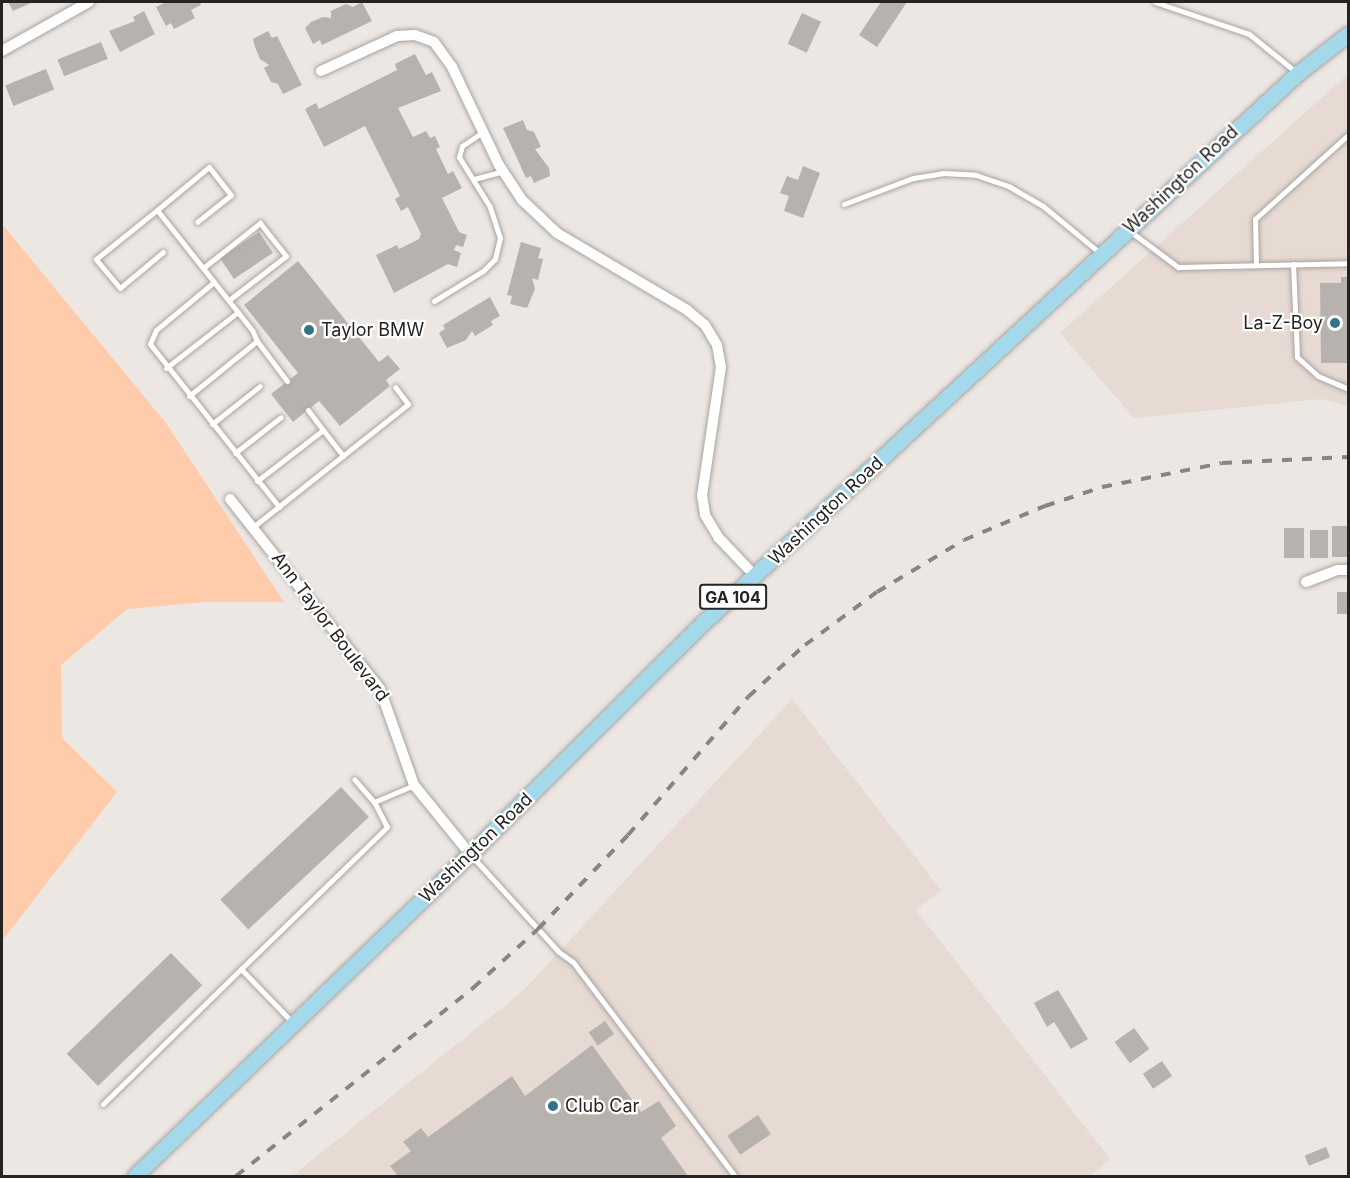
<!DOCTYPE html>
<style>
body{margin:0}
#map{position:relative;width:1350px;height:1178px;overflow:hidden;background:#ece7e3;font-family:Inter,sans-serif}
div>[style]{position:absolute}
.built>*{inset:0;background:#e6dad2}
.green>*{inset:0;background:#ffccab}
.building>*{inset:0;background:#b8b2af;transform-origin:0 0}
.roads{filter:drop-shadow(0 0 2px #a9a4a1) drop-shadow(0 0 2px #a9a4a1)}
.service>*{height:5px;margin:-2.5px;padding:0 2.5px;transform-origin:2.5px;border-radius:2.5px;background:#fff}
.minor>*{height:10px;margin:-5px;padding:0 5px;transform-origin:5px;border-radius:5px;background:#fff}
.primary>*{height:15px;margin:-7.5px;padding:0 7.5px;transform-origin:7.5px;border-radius:7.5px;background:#a4d9eb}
.rail>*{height:4px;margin-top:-2px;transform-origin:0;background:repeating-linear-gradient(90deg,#878481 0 10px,transparent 0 20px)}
.dots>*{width:16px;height:16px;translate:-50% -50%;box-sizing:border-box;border:3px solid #fff;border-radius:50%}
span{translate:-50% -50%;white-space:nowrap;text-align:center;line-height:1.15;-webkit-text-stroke:4.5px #fff;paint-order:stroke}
.shield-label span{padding:2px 4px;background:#fff;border:2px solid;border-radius:4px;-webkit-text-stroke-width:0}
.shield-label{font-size:16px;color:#262422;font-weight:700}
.street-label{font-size:18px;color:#262422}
.poi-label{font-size:18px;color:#262422}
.right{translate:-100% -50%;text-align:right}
.left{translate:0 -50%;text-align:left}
.frame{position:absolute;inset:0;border:3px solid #262422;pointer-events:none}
</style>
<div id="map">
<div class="built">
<div style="clip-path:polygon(1348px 74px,1348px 406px,1321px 399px,1134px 418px,1060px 333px)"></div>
<div style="clip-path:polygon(792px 699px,941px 890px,916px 910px,1110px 1159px,1090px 1176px,292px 1176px,523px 991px)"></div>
</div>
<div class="green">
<div style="clip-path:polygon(2px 224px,166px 423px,284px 602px,206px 602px,127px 609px,61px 665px,62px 738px,117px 792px,2px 941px)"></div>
</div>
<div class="building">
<div style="clip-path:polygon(8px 2px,33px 2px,13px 11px)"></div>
<div style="clip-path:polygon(166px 2px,200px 2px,201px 5px,191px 10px,195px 18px,174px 29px,171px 23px,166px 26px,156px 7px)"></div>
<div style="clip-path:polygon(362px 2px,372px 21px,322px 45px,320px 40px,313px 44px,305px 28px,311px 22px,323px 17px,331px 18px,331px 11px,346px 4px,353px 7px)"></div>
<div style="clip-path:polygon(881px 2px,907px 2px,877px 47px,859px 35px)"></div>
<div style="clip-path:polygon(144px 11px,155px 34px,120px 52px,109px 31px,135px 21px,133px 17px)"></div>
<div style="left:802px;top:13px;width:21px;height:34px;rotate:25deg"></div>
<div style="clip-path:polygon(268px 31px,272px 38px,277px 36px,302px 85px,283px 94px,278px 84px,271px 82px,264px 68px,269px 65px,260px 59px,255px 47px,253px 39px)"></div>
<div style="left:101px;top:42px;width:18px;height:47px;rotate:68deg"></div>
<div style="clip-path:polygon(415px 54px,426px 75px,432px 72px,441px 91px,398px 108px,413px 137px,426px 131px,430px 138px,435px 136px,440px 147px,436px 149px,448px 174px,453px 171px,462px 188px,442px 198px,459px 232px,467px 235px,463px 247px,456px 245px,454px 250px,461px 253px,457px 267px,448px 264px,394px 293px,376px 255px,397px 245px,399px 249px,419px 239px,421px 234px,408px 207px,401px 211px,395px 199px,400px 196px,365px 126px,324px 147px,305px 109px,316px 103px,319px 109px,397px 70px,395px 64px)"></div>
<div style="left:46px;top:69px;width:22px;height:44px;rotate:68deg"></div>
<div style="clip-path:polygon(523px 120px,527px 130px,534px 132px,541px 147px,535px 149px,549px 168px,550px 176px,534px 183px,531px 176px,526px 178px,503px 128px)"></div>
<div style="clip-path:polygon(803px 166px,820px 173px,803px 218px,784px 211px,789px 196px,780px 193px,787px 176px,798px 180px)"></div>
<div style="left:259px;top:232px;width:25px;height:47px;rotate:56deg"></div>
<div style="clip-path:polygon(521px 242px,541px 248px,538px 258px,543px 259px,538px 280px,532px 278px,535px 289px,527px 308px,510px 304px,512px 296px,507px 295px)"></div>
<div style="clip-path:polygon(298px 261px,379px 362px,388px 355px,400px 369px,386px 380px,390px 386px,340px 426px,319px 401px,293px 422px,271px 394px,298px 373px,244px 305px)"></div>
<div style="clip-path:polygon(1341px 277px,1348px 277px,1348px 363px,1321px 363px,1320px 283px,1341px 283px)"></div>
<div style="clip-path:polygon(490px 297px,500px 316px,491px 321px,493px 325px,475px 336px,472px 331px,466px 340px,447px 348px,439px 333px,445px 329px,443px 325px)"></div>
<div style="left:1348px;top:526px;width:31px;height:16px;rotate:90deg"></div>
<div style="left:1284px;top:528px;width:20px;height:30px"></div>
<div style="left:1310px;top:530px;width:18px;height:28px"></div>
<div style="left:1337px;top:592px;width:11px;height:22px"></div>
<div style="left:341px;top:787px;width:41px;height:165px;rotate:47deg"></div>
<div style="left:171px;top:953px;width:45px;height:145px;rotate:46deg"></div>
<div style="clip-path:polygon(1058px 990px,1088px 1039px,1071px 1049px,1054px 1022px,1047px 1027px,1034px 1003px)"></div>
<div style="left:605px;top:1021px;width:16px;height:20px;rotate:55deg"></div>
<div style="left:1134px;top:1028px;width:26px;height:24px;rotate:54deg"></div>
<div style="clip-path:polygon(592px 1045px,641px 1112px,659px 1101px,676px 1126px,661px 1138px,688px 1176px,398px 1176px,390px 1166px,411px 1151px,403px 1142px,421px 1128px,428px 1137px,512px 1076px,525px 1096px)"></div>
<div style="left:1162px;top:1061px;width:18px;height:23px;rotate:56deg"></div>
<div style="left:758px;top:1115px;width:23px;height:37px;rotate:56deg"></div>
<div style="left:1326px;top:1147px;width:11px;height:23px;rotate:68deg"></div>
</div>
<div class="roads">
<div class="service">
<div style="left:1155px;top:2px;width:99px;rotate:18.8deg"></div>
<div style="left:1249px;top:34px;width:60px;rotate:39deg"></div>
<div style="left:474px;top:179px;width:30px;rotate:-15deg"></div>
<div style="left:844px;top:204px;width:74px;rotate:-20.6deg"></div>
<div style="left:913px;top:178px;width:30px;rotate:-9deg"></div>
<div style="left:943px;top:173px;width:33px;rotate:3deg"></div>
<div style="left:976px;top:175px;width:36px;rotate:19deg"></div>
<div style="left:1010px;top:187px;width:38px;rotate:30deg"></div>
<div style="left:1043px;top:206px;width:74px;rotate:39.5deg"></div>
<div style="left:157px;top:210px;width:67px;rotate:-39.6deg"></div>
<div style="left:209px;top:167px;width:36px;rotate:52deg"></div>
<div style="left:231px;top:195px;width:43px;rotate:141.5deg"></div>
<div style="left:1131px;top:232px;width:59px;rotate:36.7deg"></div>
<div style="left:1178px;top:267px;width:170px;rotate:-1.3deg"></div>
<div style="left:163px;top:252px;width:56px;rotate:140.1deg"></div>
<div style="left:120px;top:288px;width:38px;rotate:-130deg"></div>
<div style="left:96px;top:259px;width:78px;rotate:-38.8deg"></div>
<div style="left:157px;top:210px;width:92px;rotate:51.6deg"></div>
<div style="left:214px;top:282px;width:75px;rotate:140.4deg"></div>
<div style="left:156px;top:330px;width:15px;rotate:113deg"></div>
<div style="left:150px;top:344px;width:208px;rotate:51.6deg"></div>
<div style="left:1293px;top:264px;width:93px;rotate:87.5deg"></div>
<div style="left:1297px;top:357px;width:28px;rotate:42deg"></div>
<div style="left:1318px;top:376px;width:33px;rotate:23deg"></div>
<div style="left:1256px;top:265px;width:46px;rotate:-91.2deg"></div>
<div style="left:1255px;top:219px;width:125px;rotate:-42.1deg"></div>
<div style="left:203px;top:268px;width:73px;rotate:-38.3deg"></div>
<div style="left:260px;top:223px;width:42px;rotate:51.8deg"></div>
<div style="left:286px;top:256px;width:72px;rotate:142.3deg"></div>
<div style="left:434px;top:301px;width:57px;rotate:-31.5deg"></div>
<div style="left:483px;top:271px;width:17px;rotate:-45deg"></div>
<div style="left:495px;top:259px;width:22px;rotate:-77deg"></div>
<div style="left:500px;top:238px;width:33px;rotate:-108deg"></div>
<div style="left:490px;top:207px;width:59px;rotate:-121.8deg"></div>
<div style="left:459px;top:157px;width:11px;rotate:-75deg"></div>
<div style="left:462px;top:146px;width:25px;rotate:-34deg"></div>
<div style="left:257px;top:341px;width:50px;rotate:53.1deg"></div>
<div style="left:166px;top:368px;width:91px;rotate:-37.9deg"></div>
<div style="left:189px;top:396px;width:87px;rotate:-39deg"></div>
<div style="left:257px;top:341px;width:12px;rotate:-114deg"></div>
<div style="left:252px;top:330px;width:61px;rotate:-128.4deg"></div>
<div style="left:308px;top:410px;width:25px;rotate:53deg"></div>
<div style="left:212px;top:424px;width:61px;rotate:-38.4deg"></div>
<div style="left:235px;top:453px;width:58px;rotate:-38deg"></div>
<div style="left:257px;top:481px;width:83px;rotate:-37.7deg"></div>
<div style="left:323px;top:430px;width:33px;rotate:52deg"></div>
<div style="left:253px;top:527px;width:198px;rotate:-38.4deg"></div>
<div style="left:408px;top:404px;width:21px;rotate:-127deg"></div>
<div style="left:374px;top:802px;width:43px;rotate:-23deg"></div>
<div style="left:470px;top:854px;width:132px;rotate:47.8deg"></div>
<div style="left:559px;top:952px;width:17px;rotate:36deg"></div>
<div style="left:573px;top:962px;width:268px;rotate:52.9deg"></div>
<div style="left:241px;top:969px;width:204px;rotate:-44.2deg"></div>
<div style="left:387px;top:827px;width:28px;rotate:-117deg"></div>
<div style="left:374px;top:802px;width:30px;rotate:-131deg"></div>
<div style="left:103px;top:1104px;width:193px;rotate:-44.4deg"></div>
<div style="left:241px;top:969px;width:74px;rotate:46.1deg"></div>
</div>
<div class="minor">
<div style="left:2px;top:51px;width:100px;rotate:-29.4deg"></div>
<div style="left:321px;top:71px;width:84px;rotate:-24.7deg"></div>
<div style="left:397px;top:36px;width:18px;rotate:-3deg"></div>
<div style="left:415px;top:35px;width:20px;rotate:20deg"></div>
<div style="left:434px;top:42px;width:31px;rotate:54deg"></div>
<div style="left:452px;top:67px;width:109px;rotate:64.4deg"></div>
<div style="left:499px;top:165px;width:42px;rotate:56.7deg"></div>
<div style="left:522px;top:200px;width:48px;rotate:43.3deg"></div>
<div style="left:557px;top:233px;width:151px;rotate:30.6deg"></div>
<div style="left:687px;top:310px;width:23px;rotate:40deg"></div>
<div style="left:705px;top:325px;width:23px;rotate:59deg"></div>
<div style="left:717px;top:345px;width:22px;rotate:80deg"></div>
<div style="left:721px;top:367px;width:129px;rotate:98.4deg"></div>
<div style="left:702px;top:495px;width:20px;rotate:81deg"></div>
<div style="left:705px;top:515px;width:26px;rotate:59deg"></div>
<div style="left:718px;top:537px;width:55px;rotate:46.5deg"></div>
<div style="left:230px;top:499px;width:242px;rotate:51.7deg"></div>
<div style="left:380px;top:689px;width:102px;rotate:70.5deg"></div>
<div style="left:414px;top:785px;width:89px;rotate:50.9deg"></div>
<div style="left:1306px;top:582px;width:34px;rotate:-21deg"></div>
<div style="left:1338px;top:570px;width:10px"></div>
</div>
<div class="primary">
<div style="left:135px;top:1176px;width:465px;rotate:-43.9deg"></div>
<div style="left:470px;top:854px;width:330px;rotate:-44.8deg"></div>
<div style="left:704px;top:622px;width:809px;rotate:-42.75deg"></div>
<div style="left:1298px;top:73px;width:63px;rotate:-38deg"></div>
</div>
</div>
<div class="rail">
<div style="left:236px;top:1176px;width:303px;rotate:-38.4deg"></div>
<div style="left:473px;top:988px;width:88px;rotate:-42.2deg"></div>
<div style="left:538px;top:929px;width:130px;rotate:-46.2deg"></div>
<div style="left:628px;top:835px;width:183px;rotate:-49deg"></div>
<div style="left:748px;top:697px;width:77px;rotate:-42.4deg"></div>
<div style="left:805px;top:645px;width:89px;rotate:-36.4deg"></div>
<div style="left:877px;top:592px;width:101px;rotate:-30.9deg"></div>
<div style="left:964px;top:540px;width:88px;rotate:-22.8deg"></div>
<div style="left:1045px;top:506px;width:60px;rotate:-18.4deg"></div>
<div style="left:1102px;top:487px;width:122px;rotate:-11.3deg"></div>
<div style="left:1222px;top:463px;width:126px;rotate:-2.7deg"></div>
</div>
<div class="dots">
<div style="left:1335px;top:323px;background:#337387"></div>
<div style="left:309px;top:330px;background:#337387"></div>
<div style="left:553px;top:1106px;background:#337387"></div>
</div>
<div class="shield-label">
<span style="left:733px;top:597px">GA 104</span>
</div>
<div class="street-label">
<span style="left:1181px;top:180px;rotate:-43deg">Washington Road</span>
<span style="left:826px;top:511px;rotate:-43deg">Washington Road</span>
<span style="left:330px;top:627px;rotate:53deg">Ann Taylor Boulevard</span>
<span style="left:476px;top:848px;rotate:-44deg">Washington Road</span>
</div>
<div class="poi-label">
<span class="right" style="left:1323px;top:323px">La-Z-Boy</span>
<span class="left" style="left:321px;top:330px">Taylor BMW</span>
<span class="left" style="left:565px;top:1106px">Club Car</span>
</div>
<div class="frame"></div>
</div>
